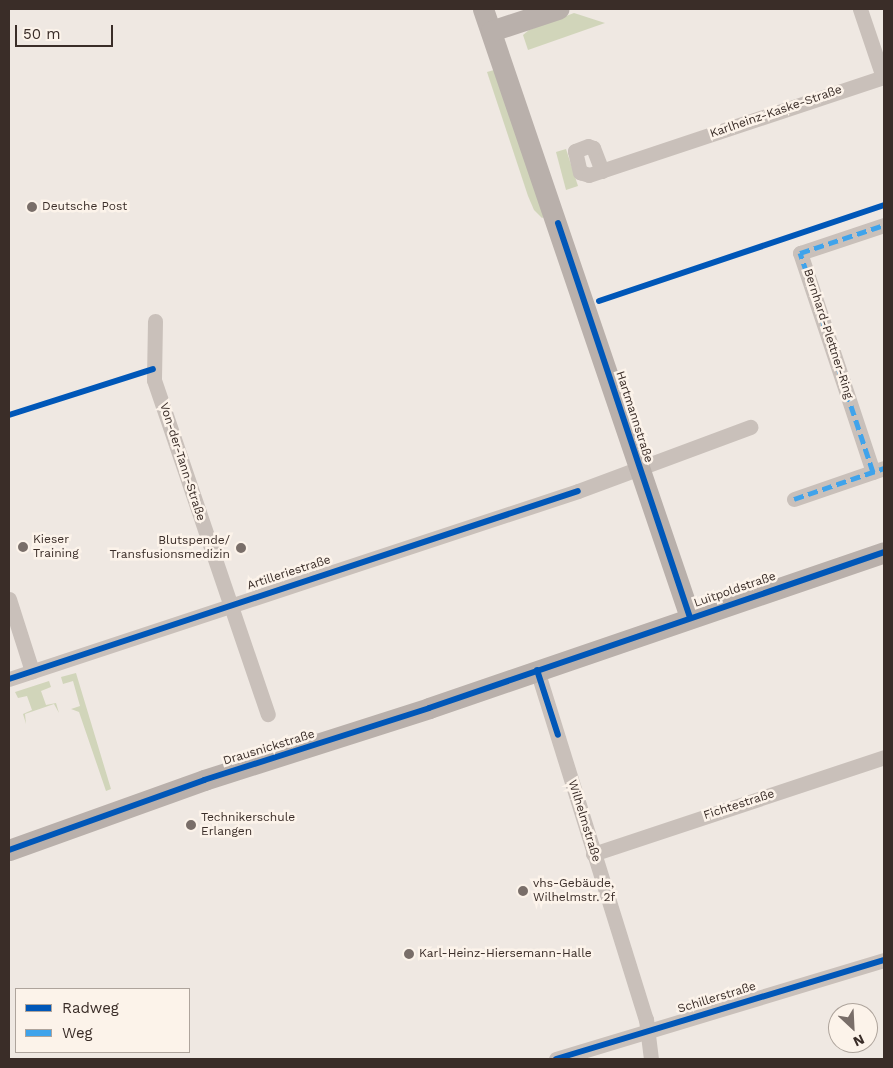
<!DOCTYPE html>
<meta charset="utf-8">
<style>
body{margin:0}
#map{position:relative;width:893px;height:1068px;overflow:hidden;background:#efe8e2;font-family:"Work Sans",sans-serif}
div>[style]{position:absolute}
.green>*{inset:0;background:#d1d5ba}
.street>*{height:15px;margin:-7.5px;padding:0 7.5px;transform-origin:7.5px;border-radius:7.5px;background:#c9c0ba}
.secondary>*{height:21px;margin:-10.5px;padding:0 10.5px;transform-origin:10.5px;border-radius:10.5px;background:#b9b0ab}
.quiet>*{height:5px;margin-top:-2.5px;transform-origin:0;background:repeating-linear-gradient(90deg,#3fa3eb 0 10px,transparent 0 15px)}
.cycleway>*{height:6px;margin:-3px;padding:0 3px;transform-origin:3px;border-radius:3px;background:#0057b8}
.dots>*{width:14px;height:14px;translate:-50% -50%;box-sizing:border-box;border:2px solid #fcf3ea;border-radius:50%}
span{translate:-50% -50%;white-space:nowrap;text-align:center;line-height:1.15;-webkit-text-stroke:5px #fcf3ea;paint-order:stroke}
.street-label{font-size:12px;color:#3a2d28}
.poi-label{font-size:12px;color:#3a2d28}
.left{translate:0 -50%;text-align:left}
.right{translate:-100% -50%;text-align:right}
.frame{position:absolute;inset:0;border:10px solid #3a2d28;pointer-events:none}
.legend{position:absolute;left:15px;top:988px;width:175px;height:65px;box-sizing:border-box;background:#fcf3ea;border:1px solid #aea49c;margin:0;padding:6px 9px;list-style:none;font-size:15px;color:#3a2d28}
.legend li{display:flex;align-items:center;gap:10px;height:25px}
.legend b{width:25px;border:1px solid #aea49c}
.north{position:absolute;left:828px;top:1003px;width:50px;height:50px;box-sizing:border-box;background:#fcf3ea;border:1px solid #aea49c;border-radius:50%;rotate:155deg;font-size:14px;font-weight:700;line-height:20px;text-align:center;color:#3a2d28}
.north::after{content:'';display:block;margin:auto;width:18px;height:22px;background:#796e69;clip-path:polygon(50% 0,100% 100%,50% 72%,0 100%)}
.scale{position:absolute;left:15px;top:25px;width:98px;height:22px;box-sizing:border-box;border:2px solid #3a2d28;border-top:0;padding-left:6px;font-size:15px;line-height:18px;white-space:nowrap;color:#3a2d28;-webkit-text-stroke:4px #fcf3ea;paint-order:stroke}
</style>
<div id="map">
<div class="green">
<div style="clip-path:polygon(574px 13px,605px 23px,528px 50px,523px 35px,529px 30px)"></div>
<div style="clip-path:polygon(494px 70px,546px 216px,542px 218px,534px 210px,528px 196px,487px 72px)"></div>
<div style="clip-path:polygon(566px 149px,578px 186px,566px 190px,556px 152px)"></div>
<div style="clip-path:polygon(76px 673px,111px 789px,106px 791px,79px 712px,71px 709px,80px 706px,73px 681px,63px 684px,61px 677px)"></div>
<div style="clip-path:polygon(49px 681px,51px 687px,41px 691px,46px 705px,56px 703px,59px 713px,54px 704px,25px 714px,26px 724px,23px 714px,32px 710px,27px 696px,18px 698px,15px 692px)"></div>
</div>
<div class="street">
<div style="left:602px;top:171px;width:25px;rotate:-111deg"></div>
<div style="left:593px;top:148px;width:5px;rotate:-158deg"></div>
<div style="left:588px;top:146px;width:14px;rotate:159deg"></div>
<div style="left:575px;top:151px;width:22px;rotate:77deg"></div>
<div style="left:580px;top:172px;width:9px;rotate:18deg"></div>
<div style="left:589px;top:175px;width:310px;rotate:-18.4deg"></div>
<div style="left:883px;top:77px;width:72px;rotate:-108.7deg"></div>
<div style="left:155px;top:321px;width:59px;rotate:91deg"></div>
<div style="left:154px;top:380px;width:353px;rotate:71.2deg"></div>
<div style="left:873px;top:472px;width:231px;rotate:-108.4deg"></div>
<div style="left:800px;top:253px;width:89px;rotate:-18.4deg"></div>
<div style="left:794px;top:499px;width:95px;rotate:-19deg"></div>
<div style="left:9px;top:599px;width:76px;rotate:72.3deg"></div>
<div style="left:537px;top:670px;width:366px;rotate:72.7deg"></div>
<div style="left:646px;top:1019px;width:40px;rotate:82.9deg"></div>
<div style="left:9px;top:679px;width:599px;rotate:-18.28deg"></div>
<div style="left:578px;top:491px;width:184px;rotate:-20.4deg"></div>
<div style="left:593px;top:854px;width:307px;rotate:-18.4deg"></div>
<div style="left:556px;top:1059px;width:343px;rotate:-16.8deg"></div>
</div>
<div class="secondary">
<div style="left:483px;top:9px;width:642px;rotate:71.2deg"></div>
<div style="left:491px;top:31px;width:71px;rotate:-18.2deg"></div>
<div style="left:9px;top:850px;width:207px;rotate:-19.7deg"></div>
<div style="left:204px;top:780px;width:236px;rotate:-17.7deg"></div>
<div style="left:429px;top:708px;width:481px;rotate:-18.9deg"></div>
</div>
<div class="quiet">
<div style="left:873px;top:472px;width:231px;rotate:-108.4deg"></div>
<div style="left:800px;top:253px;width:89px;rotate:-18.4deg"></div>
<div style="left:794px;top:499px;width:95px;rotate:-19deg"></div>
</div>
<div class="cycleway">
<div style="left:558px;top:223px;width:416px;rotate:71.5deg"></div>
<div style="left:599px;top:301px;width:301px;rotate:-18.6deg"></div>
<div style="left:9px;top:415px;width:151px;rotate:-17.7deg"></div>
<div style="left:537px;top:670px;width:68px;rotate:72.1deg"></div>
<div style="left:9px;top:679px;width:599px;rotate:-18.28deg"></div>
<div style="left:9px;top:850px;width:207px;rotate:-19.7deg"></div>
<div style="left:204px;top:780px;width:236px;rotate:-17.7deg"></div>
<div style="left:429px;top:708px;width:481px;rotate:-18.9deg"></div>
<div style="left:556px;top:1059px;width:343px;rotate:-16.8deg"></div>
</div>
<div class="dots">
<div style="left:32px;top:207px;background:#796e69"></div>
<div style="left:23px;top:547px;background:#796e69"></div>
<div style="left:241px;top:548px;background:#796e69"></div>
<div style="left:191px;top:825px;background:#796e69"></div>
<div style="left:523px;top:891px;background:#796e69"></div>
<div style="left:409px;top:954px;background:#796e69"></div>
</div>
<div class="street-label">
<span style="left:776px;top:112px;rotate:-19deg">Karlheinz-Kaske-Straße</span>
<span style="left:828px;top:334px;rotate:72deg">Bernhard-Plettner-Ring</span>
<span style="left:634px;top:417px;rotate:72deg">Hartmannstraße</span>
<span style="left:182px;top:462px;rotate:72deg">Von-der-Tann-Straße</span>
<span style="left:289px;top:573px;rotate:-18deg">Artilleriestraße</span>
<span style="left:735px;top:590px;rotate:-19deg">Luitpoldstraße</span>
<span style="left:269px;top:748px;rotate:-17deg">Drausnickstraße</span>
<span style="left:739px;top:805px;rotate:-18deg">Fichtestraße</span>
<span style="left:584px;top:821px;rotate:73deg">Wilhelmstraße</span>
<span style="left:717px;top:998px;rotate:-17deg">Schillerstraße</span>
</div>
<div class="poi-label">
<span class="left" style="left:42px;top:207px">Deutsche Post</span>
<span class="left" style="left:33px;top:547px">Kieser<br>Training</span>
<span class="right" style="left:230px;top:548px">Blutspende/<br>Transfusionsmedizin</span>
<span class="left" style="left:201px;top:825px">Technikerschule<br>Erlangen</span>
<span class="left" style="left:533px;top:891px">vhs-Gebäude,<br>Wilhelmstr. 2f</span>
<span class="left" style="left:419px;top:954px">Karl-Heinz-Hiersemann-Halle</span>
</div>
<div class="frame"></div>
<ul class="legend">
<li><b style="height:6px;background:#0057b8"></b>Radweg</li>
<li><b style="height:6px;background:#3fa3eb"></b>Weg</li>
</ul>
<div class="north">N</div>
<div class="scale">50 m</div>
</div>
